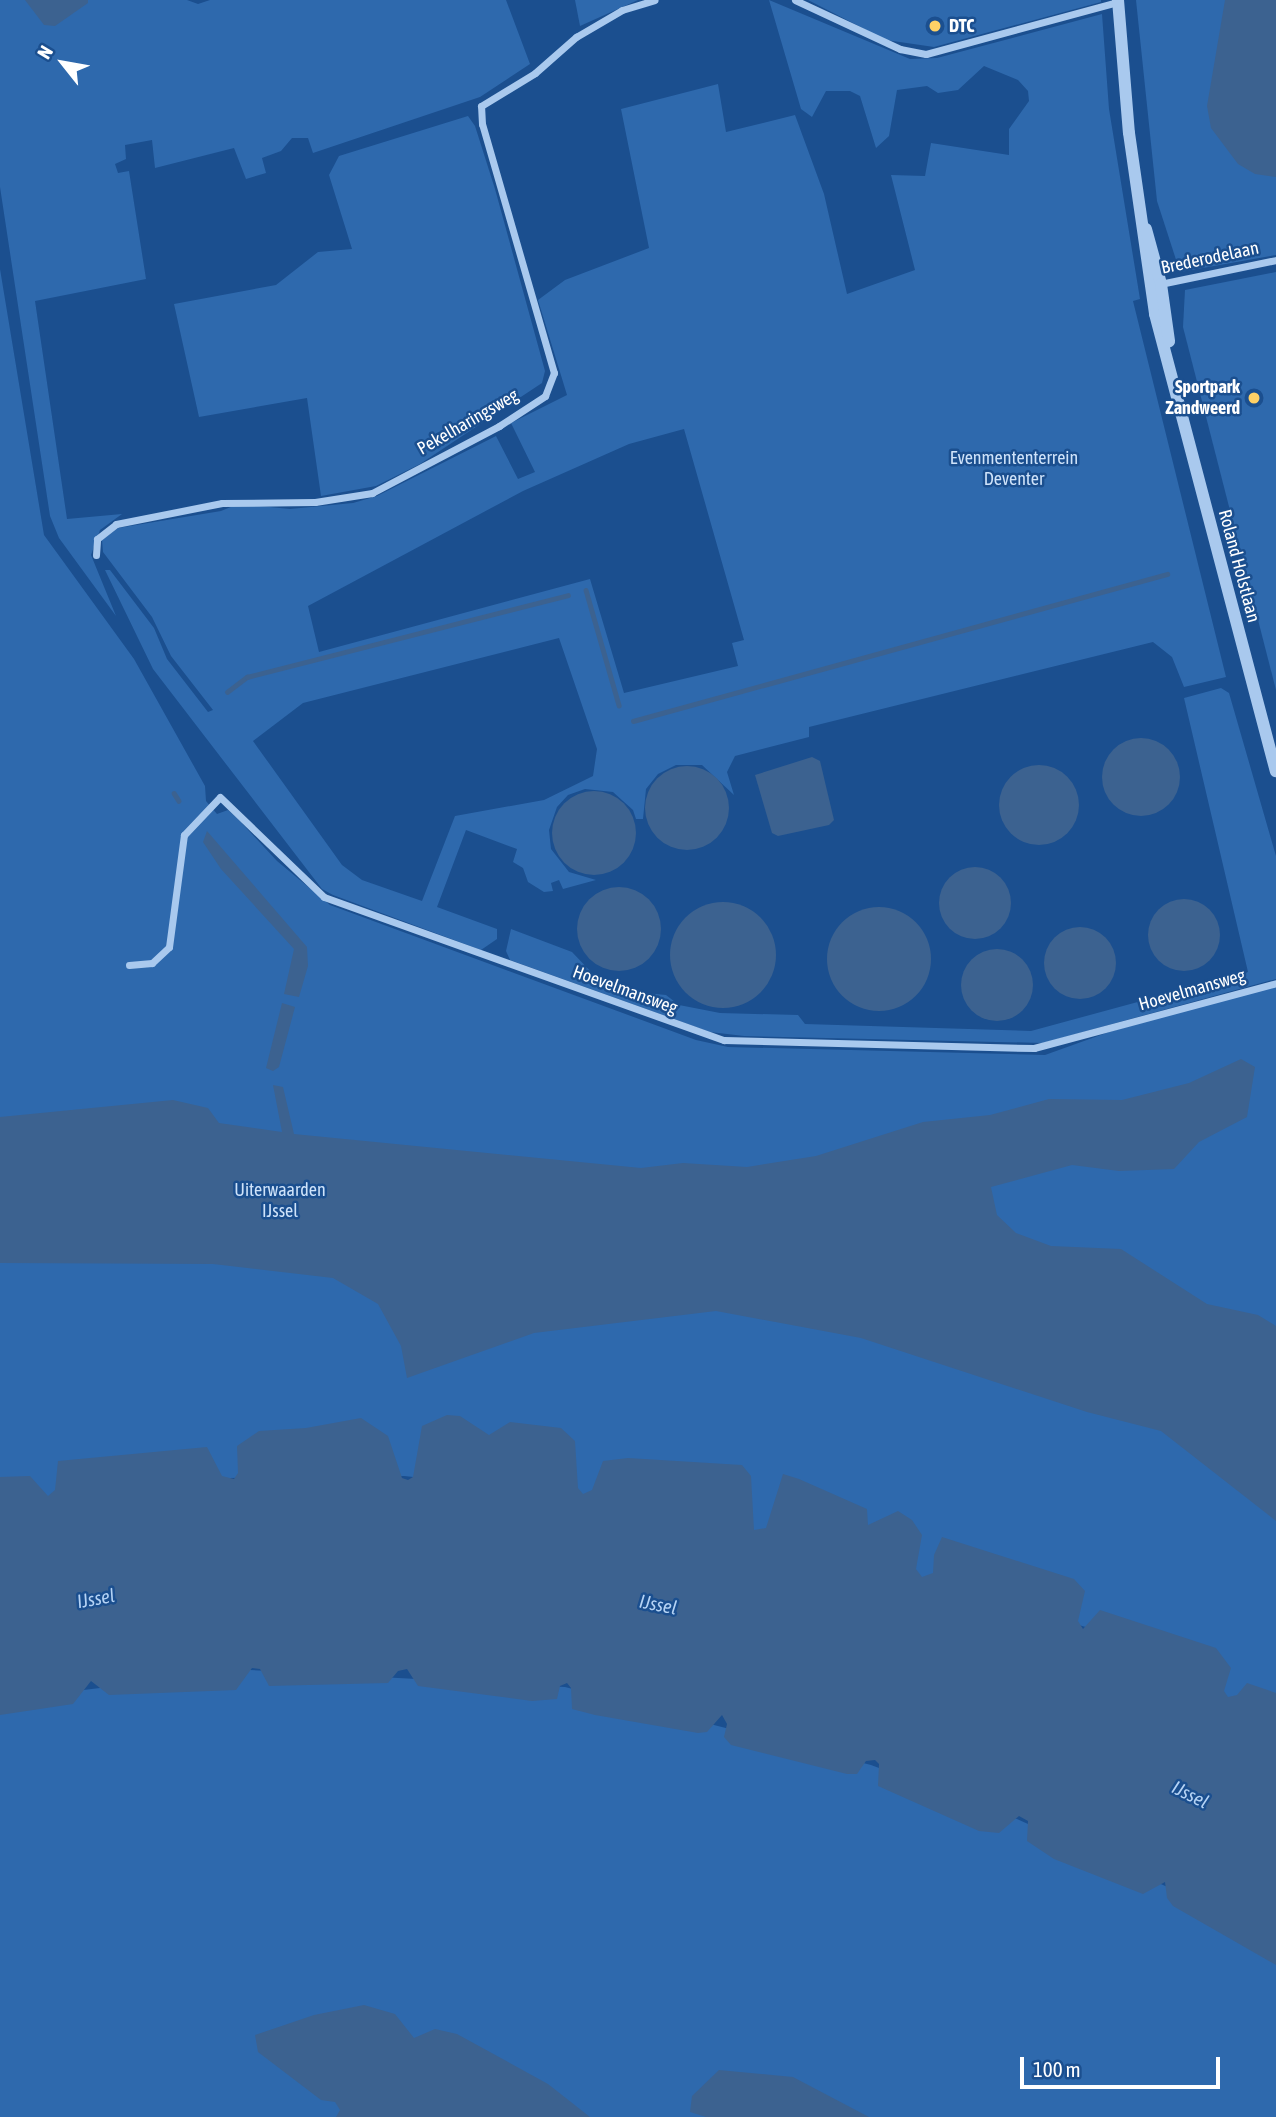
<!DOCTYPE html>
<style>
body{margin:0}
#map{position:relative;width:1276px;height:2117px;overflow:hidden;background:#1b4f8f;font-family:"Asap Condensed",sans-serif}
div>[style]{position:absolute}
.green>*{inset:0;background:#2e69ad}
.water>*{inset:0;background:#3c6290}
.round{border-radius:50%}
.stream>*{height:4.5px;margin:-2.25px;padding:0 2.25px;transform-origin:2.25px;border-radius:2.25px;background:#3c6290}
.minor>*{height:7px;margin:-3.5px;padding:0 3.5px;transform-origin:3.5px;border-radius:3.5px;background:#a9c9ee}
.tertiary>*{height:12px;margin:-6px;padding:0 6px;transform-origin:6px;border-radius:6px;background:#a9c9ee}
.dots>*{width:19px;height:19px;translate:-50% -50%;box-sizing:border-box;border:4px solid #1b4f8f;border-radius:50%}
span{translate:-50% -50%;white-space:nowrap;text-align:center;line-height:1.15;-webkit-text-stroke:5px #1b4f8f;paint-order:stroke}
.poi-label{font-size:18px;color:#fff;font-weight:700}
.left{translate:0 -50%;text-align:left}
.right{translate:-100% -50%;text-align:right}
.street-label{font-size:18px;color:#fff}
.park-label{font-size:18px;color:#cfe3fa}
.water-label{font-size:19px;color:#b5d3f5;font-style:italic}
.north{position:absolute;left:28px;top:28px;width:70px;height:70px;-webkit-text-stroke:5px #1b4f8f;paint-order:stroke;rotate:301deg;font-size:19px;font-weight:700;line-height:28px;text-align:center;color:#fff}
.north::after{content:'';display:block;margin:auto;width:24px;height:32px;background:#fff;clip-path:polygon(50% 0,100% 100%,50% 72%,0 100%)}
.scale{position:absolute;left:1020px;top:2057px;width:200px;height:32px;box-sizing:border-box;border:4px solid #fff;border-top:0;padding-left:9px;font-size:21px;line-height:24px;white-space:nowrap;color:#fff;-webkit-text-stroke:5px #1b4f8f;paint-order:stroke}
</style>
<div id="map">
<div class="green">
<div style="clip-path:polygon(0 0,187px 0,198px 4px,210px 0,506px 0,530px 64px,480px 97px,313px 153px,308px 138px,292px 138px,281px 151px,262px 158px,266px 173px,246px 179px,234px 148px,155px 168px,152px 140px,125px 145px,126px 159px,115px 164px,118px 173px,129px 171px,146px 279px,35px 301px,67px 519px,122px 514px,100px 530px,91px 555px,116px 616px,59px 538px,50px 516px,0 187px)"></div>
<div style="clip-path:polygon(575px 0,638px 0,580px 26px)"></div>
<div style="clip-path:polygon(evenodd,769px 0,910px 59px,937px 58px,1102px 14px,1109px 109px,1140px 299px,1133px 301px,1226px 677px,1184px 687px,1172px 657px,1153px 642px,809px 727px,809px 737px,735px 756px,727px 772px,734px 795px,702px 765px,676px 765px,658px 774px,646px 789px,643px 819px,636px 819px,633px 810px,613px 792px,585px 789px,568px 795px,557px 807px,549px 830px,551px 849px,569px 872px,596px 880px,563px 889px,559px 880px,551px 883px,553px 891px,544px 892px,528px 882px,523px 868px,513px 862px,517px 849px,466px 830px,437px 907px,497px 929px,497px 939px,481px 950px,333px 895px,322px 889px,153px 669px,105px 570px,110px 570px,154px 628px,167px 659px,208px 712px,213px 710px,171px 656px,152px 617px,103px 552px,102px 540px,118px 528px,221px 511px,238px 504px,290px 509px,353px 503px,377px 496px,496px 436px,518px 479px,535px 472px,511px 423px,567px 395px,538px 300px,565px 280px,649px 248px,621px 109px,718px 84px,726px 132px,795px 115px,824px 194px,847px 294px,915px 270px,891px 175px,925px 176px,931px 143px,1009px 155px,1009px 129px,1029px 101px,1028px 91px,1018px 80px,984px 66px,958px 90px,938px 93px,927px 86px,897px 90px,889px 136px,876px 148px,860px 96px,850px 91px,826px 91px,812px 117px,801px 109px,769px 0,684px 429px,744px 640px,732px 643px,738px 666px,624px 693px,590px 579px,319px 652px,308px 606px,523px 491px,629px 444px,684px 429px,769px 0,559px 638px,597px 749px,593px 776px,544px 800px,455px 816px,422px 901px,362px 880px,342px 865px,253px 741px,303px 703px,559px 638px)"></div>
<div style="clip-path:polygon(808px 0,1101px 0,1101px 2px,934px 47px,886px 40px)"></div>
<div style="clip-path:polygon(1136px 0,1276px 0,1276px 255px,1180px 272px,1157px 201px)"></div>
<div style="clip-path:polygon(468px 116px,475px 126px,495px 189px,545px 371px,542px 383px,420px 464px,376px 486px,321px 496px,307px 398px,199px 417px,174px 304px,276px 285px,318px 252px,352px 249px,329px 175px,339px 156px)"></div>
<div style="clip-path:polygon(0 269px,44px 535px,134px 659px,205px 786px,206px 801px,217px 814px,228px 810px,238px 819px,277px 861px,330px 905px,696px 1040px,728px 1047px,1045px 1055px,1109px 1032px,1276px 985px,1276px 1723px,1089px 1628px,919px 1578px,583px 1495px,404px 1476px,227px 1478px,0 1501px)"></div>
<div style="clip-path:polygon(1276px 272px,1276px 690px,1183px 327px,1185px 290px)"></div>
<div style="clip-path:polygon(1221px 688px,1229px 693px,1276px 856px,1276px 979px,1043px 1043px,744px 1036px,710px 1032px,510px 960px,506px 951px,511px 929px,572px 952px,593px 974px,645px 993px,666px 995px,679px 1005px,720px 1013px,798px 1015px,805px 1024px,1031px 1031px,1248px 972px,1184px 698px)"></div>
<div style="clip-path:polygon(250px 1670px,565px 1687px,871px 1765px,1017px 1819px,1276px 1936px,1276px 2117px,0 2117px,0 1700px)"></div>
</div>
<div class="water">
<div style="clip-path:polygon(25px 0,88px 0,88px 3px,55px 26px,44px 25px)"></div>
<div style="clip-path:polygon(1225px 0,1276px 0,1276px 177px,1255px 174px,1238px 164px,1211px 128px,1207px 106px)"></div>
<div class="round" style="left:1102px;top:738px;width:78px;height:78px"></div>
<div style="clip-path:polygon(812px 757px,820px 761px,834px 820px,829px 825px,778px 836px,772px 833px,755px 775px)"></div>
<div class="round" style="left:999px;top:765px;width:80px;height:80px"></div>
<div class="round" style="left:645px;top:766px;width:84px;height:84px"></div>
<div class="round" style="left:552px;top:791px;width:84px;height:84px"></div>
<div style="clip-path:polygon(207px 831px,307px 947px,308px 966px,299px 997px,284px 994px,294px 949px,221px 869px,203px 842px)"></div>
<div class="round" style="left:939px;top:867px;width:72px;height:72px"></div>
<div class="round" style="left:577px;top:887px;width:84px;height:84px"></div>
<div class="round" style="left:1148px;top:899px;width:72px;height:72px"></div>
<div class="round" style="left:670px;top:902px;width:106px;height:106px"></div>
<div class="round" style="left:827px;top:907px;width:104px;height:104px"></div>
<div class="round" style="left:1044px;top:927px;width:72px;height:72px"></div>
<div class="round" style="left:961px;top:949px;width:72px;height:72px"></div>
<div style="clip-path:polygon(282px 1003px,295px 1007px,279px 1067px,273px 1071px,266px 1068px)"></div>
<div style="clip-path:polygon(1241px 1059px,1255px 1067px,1247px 1117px,1199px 1142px,1174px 1169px,1119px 1171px,1072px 1165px,991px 1187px,997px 1215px,1016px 1233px,1051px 1246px,1121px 1249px,1207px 1304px,1258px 1315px,1276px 1326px,1276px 1521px,1161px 1431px,1087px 1412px,861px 1338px,716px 1311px,534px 1333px,407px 1378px,401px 1346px,378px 1304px,333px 1278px,213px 1264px,0 1263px,0 1117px,173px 1100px,208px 1108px,219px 1123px,282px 1132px,273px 1085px,283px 1087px,294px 1134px,641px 1168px,683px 1163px,747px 1167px,816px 1156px,923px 1122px,990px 1115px,1049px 1099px,1122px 1100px,1189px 1083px)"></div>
<div style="clip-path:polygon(447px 1415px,460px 1416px,489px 1435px,510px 1422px,561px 1428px,575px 1441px,578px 1488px,583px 1494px,592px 1490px,603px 1461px,628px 1458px,742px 1465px,751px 1476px,754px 1530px,766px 1528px,783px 1474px,799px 1479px,867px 1509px,868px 1525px,898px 1511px,912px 1520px,922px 1535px,916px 1569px,922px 1577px,933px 1573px,934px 1555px,942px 1537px,1074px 1579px,1085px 1591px,1078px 1621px,1083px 1629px,1100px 1610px,1216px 1648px,1231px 1668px,1224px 1691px,1228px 1697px,1237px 1695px,1247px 1683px,1276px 1693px,1276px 1965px,1173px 1906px,1167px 1898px,1165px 1882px,1143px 1894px,1054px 1859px,1027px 1841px,1028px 1821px,1019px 1816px,999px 1833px,979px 1831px,878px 1786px,879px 1764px,875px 1760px,866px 1761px,857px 1774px,847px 1774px,731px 1745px,724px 1737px,727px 1724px,722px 1715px,707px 1732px,698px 1733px,595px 1715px,572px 1709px,571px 1688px,567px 1683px,560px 1686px,557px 1699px,532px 1701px,418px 1686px,407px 1669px,398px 1671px,388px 1683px,269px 1686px,260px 1669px,252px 1668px,236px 1690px,109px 1695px,91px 1681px,73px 1704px,0 1715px,0 1477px,30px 1476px,48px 1496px,55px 1490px,58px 1461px,207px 1447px,222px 1476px,234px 1479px,238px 1473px,237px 1446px,259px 1431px,306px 1428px,361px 1418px,388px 1436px,402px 1478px,408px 1480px,413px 1477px,422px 1426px)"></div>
<div style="clip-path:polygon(364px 2005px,395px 2014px,414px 2038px,435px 2029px,457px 2034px,548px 2084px,590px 2117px,336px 2117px,340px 2110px,335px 2102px,321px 2100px,258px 2052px,255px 2035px,314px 2015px)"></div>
<div style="clip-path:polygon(719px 2070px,793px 2077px,869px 2117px,706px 2117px,690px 2112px,692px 2096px)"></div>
</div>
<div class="stream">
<div style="left:586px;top:590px;width:120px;rotate:74deg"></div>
<div style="left:227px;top:692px;width:25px;rotate:-37deg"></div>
<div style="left:247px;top:677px;width:331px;rotate:-14.3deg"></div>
<div style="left:633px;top:721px;width:554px;rotate:-15.39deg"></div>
<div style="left:174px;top:793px;width:9px;rotate:58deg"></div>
</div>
<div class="minor">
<div style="left:795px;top:0;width:116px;rotate:25deg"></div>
<div style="left:900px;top:49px;width:26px;rotate:11deg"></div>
<div style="left:926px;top:54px;width:199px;rotate:-15.2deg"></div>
<div style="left:1160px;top:284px;width:118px;rotate:-11.7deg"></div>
<div style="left:96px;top:555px;width:16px;rotate:-86deg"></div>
<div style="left:97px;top:539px;width:24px;rotate:-38deg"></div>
<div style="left:116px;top:524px;width:108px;rotate:-11.2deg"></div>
<div style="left:222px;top:503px;width:93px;rotate:-0.6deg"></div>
<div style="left:315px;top:502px;width:58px;rotate:-9deg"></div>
<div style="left:372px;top:493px;width:144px;rotate:-27.8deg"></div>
<div style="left:499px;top:426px;width:55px;rotate:-33.1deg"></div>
<div style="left:545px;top:396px;width:25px;rotate:-69deg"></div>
<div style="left:554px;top:373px;width:259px;rotate:-106.1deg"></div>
<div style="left:482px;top:124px;width:18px;rotate:-93deg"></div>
<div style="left:481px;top:106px;width:63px;rotate:-31.4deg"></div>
<div style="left:535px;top:73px;width:55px;rotate:-41.3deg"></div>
<div style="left:576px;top:37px;width:53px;rotate:-30.4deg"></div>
<div style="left:622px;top:10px;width:34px;rotate:-17deg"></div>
<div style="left:129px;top:965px;width:23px;rotate:-5deg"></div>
<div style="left:152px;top:963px;width:23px;rotate:-43deg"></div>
<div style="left:169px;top:947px;width:113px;rotate:-82.4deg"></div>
<div style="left:184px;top:835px;width:52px;rotate:-46.5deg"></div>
<div style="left:220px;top:797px;width:144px;rotate:43.9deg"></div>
<div style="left:324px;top:897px;width:425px;rotate:19.7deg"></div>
<div style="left:724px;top:1040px;width:310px;rotate:1.5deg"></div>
<div style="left:1034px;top:1048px;width:251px;rotate:-15deg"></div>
</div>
<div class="tertiary">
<div style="left:1118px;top:0;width:133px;rotate:85.3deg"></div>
<div style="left:1129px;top:133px;width:183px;rotate:81.8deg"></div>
<div style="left:1155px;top:314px;width:473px;rotate:75.2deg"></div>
<div style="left:1146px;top:229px;width:57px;rotate:74.7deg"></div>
<div style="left:1161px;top:284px;width:58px;rotate:82deg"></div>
</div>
<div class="dots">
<div style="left:935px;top:26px;background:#ffd166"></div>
<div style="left:1254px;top:398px;background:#ffd166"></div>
</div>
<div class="poi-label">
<span class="left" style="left:949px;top:26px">DTC</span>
<span class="right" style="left:1240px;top:398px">Sportpark<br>Zandweerd</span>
</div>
<div class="street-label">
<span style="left:1210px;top:258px;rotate:-12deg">Brederodelaan</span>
<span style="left:468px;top:422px;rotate:-30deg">Pekelharingsweg</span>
<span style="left:1239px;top:566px;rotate:75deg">Roland Holstlaan</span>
<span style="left:625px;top:990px;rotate:20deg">Hoevelmansweg</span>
<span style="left:1192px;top:990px;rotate:-16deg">Hoevelmansweg</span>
</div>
<div class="park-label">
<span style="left:1014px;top:469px">Evenmententerrein<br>Deventer</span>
<span style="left:280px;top:1201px">Uiterwaarden<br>IJssel</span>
</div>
<div class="water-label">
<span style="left:96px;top:1599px;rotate:-10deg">IJssel</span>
<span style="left:658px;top:1605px;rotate:11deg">IJssel</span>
<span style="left:1190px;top:1795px;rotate:27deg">IJssel</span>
</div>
<div class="north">N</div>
<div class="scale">100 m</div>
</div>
